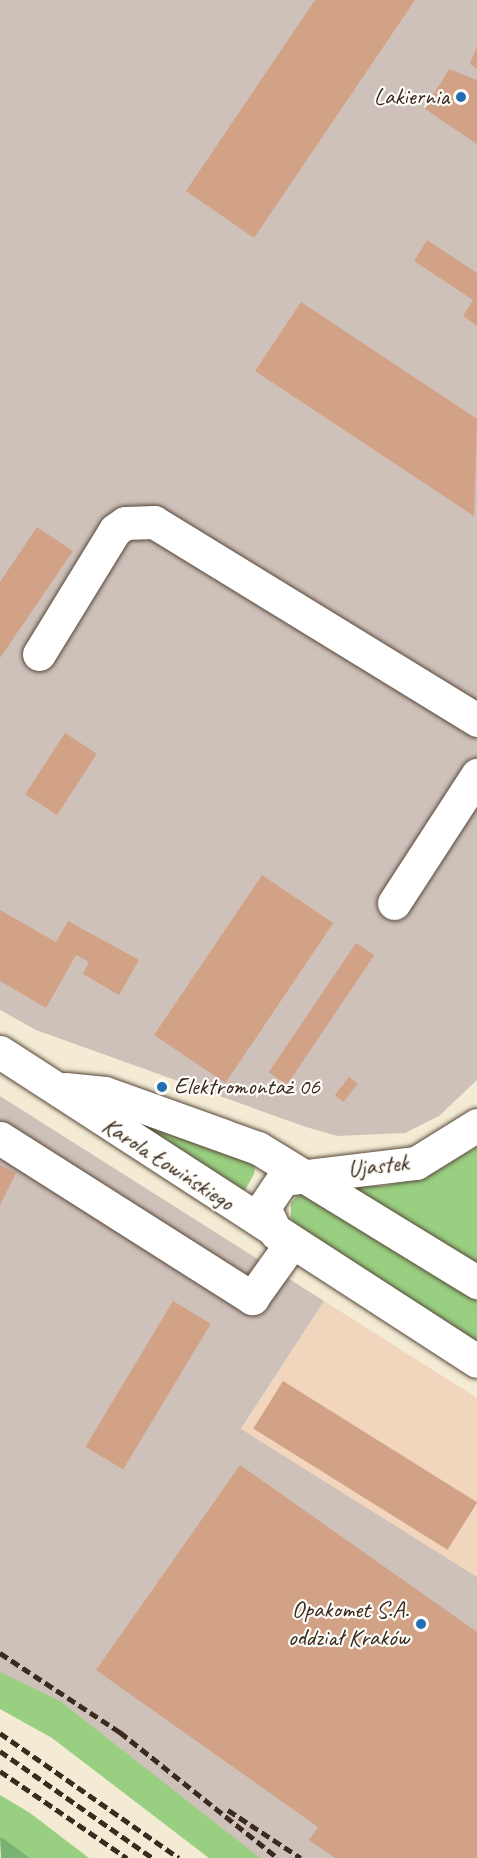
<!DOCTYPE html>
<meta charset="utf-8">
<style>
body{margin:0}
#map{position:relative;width:477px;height:1858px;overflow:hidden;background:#f3ebd4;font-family:Caveat,sans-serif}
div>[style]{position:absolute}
.built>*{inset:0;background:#f1d5bd}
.industrial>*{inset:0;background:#cec1ba}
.green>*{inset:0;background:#99cf81}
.forest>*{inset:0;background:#7ab26f}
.building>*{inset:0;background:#d2a286;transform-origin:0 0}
.roads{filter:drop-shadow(0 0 2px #574739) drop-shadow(0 0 2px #574739)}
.minor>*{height:33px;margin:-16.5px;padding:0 16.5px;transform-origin:16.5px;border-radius:16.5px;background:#fff}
.rail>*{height:4.5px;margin-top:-2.25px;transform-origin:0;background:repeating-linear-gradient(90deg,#3b2a1e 0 9px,transparent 0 13.5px)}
.dots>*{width:16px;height:16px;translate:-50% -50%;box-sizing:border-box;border:3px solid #fdfcf7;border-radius:50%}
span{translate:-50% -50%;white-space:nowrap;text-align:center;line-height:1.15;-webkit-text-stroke:4.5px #fdfcf7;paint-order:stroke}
.poi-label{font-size:24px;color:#3b2a1e}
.right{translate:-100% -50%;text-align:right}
.left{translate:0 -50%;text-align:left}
.street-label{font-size:24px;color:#3b2a1e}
</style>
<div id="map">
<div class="built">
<div style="clip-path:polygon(324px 1301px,477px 1398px,477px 1577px,241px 1430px)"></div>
</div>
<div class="industrial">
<div style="clip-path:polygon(0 0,477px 0,477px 1080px,439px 1116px,405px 1133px,337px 1136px,303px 1126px,36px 1030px,0 1010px)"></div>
<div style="clip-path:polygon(0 1096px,324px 1301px,241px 1429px,477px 1577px,477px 1858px,214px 1858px,48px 1726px,0 1701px)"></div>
</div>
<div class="green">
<div style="clip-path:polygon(98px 1104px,255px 1164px,254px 1174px,245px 1190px,234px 1191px)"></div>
<div style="clip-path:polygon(477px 1147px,477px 1268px,346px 1186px,383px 1186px,428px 1176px)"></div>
<div style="clip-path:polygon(299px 1194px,310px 1194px,477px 1301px,477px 1342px,304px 1233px,291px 1219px,291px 1203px)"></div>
<div style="clip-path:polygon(0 1672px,60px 1701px,260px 1858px,209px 1858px,52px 1738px,0 1709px)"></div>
<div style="clip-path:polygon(0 1795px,30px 1813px,89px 1858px,30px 1858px,0 1837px)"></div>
</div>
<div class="forest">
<div style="clip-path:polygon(0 1837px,4px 1839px,30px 1858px,1px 1858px)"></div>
</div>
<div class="building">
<div style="clip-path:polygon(315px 0,415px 0,254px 238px,186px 191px)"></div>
<div style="clip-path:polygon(477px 46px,477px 69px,470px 64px)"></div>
<div style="clip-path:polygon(449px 69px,477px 80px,477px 144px,425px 109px)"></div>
<div style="clip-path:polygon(427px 240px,477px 273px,477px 326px,463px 316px,473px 300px,414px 261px)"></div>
<div style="clip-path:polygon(301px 302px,477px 419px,474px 516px,255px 371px)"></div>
<div style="clip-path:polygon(37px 527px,73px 551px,0 658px,0 582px)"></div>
<div style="left:65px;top:733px;width:38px;height:73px;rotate:33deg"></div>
<div style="left:262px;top:875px;width:86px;height:193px;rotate:34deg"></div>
<div style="clip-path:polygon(0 910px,56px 942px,68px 921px,139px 960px,119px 995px,83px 974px,89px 962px,76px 955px,46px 1008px,0 981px)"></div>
<div style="left:356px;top:943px;width:22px;height:156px;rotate:34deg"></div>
<div style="left:349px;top:1077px;width:11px;height:23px;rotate:38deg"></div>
<div style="clip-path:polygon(0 1165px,16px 1173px,0 1205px)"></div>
<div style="left:173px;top:1301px;width:44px;height:170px;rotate:31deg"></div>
<div style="left:283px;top:1381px;width:229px;height:56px;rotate:32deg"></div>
<div style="clip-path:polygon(240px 1465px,477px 1632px,477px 1858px,335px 1858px,309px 1840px,318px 1827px,96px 1670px)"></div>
</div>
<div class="roads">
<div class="minor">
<div style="left:39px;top:654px;width:145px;rotate:-58.5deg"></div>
<div style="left:115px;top:530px;width:12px;rotate:-35deg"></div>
<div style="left:125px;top:523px;width:29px;rotate:-2deg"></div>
<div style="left:154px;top:522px;width:379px;rotate:31.5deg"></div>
<div style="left:394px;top:903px;width:153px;rotate:-57deg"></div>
<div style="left:0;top:1052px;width:568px;rotate:32.94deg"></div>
<div style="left:65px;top:1089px;width:40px;rotate:5.7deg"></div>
<div style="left:105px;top:1093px;width:163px;rotate:19.8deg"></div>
<div style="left:258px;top:1148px;width:257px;rotate:31.5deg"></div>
<div style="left:0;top:1138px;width:299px;rotate:32.4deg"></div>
<div style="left:252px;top:1298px;width:69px;rotate:-54.5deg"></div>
<div style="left:276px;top:1233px;width:29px;rotate:-115deg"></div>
<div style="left:264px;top:1207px;width:34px;rotate:-56deg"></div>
<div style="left:283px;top:1179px;width:134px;rotate:-6.9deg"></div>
<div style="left:416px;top:1163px;width:72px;rotate:-31.9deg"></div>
</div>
</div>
<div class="rail">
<div style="left:0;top:1653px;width:144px;rotate:33.4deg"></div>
<div style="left:120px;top:1732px;width:202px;rotate:38.6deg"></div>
<div style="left:0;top:1733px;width:218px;rotate:34.9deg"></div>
<div style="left:0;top:1751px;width:187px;rotate:35deg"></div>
<div style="left:0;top:1771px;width:154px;rotate:34.4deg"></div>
<div style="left:228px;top:1810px;width:87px;rotate:33.3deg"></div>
</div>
<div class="dots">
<div style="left:461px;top:97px;background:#1f6fb2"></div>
<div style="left:162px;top:1087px;background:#1f6fb2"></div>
<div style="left:421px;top:1624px;background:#1f6fb2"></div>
</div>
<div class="poi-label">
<span class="right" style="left:449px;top:97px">Lakiernia</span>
<span class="left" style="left:174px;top:1087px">Elektromontaż 06</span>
<span class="right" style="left:409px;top:1624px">Opakomet S.A.<br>oddział Kraków</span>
</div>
<div class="street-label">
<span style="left:168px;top:1164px;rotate:33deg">Karola Łowińskiego</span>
<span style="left:378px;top:1166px;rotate:-7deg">Ujastek</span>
</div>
</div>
